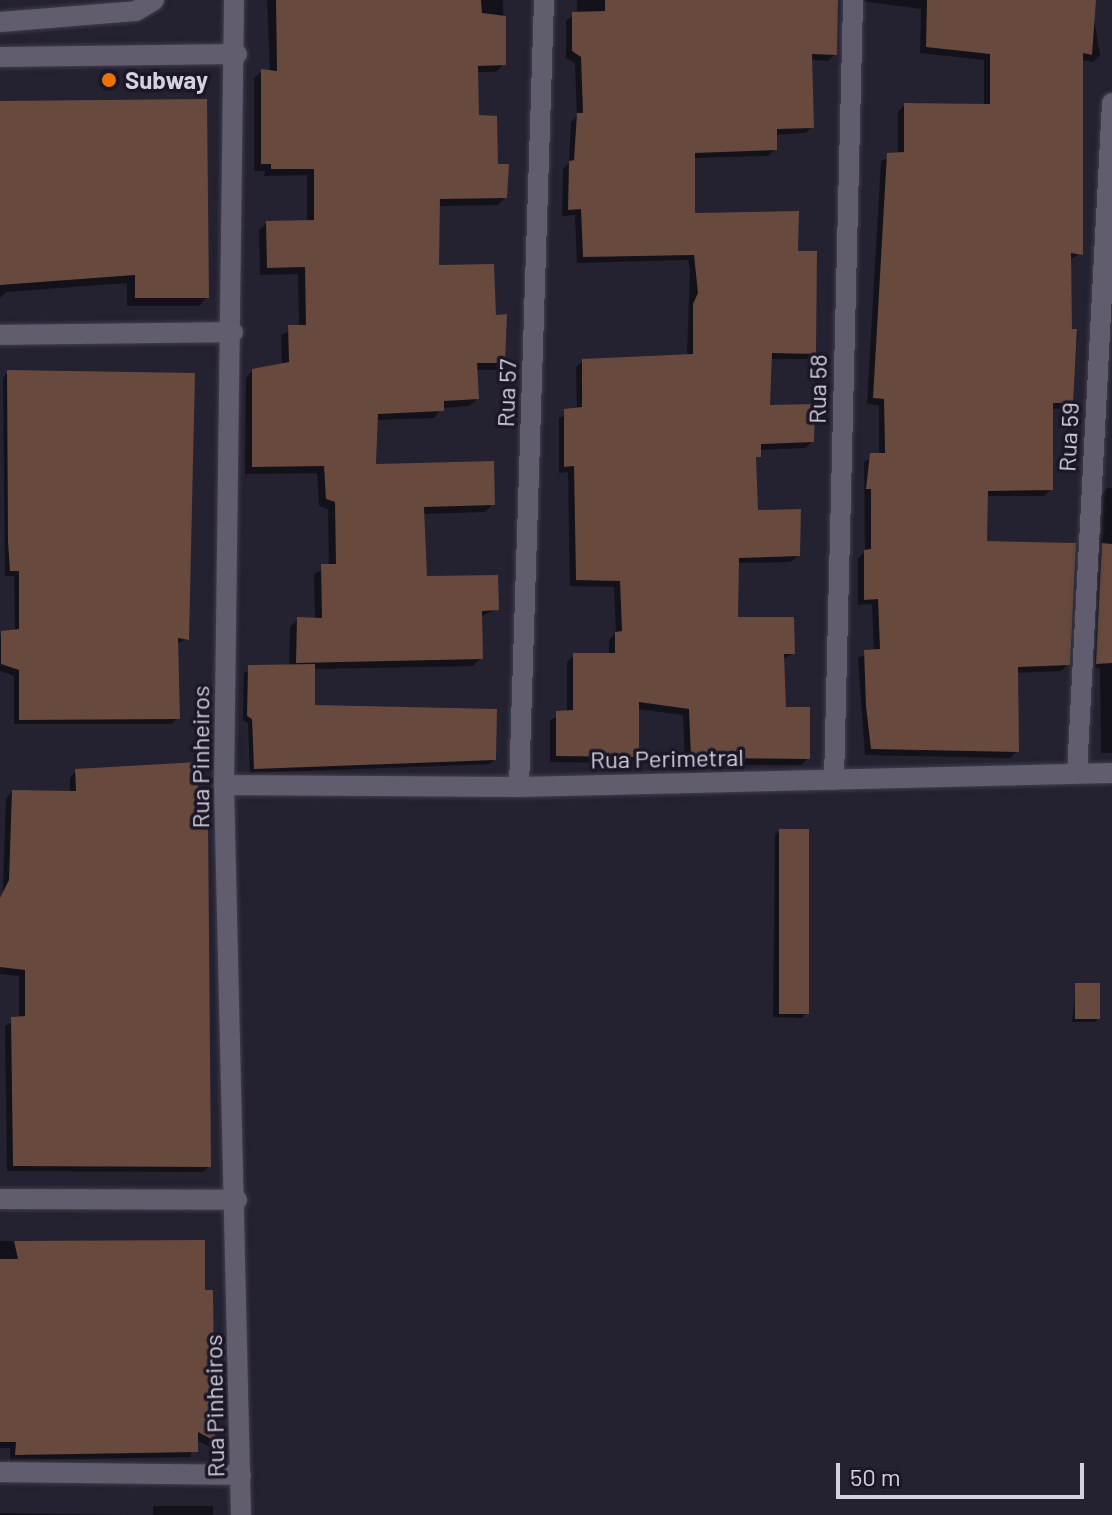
<!DOCTYPE html>
<style>
body{margin:0}
#map{position:relative;width:1112px;height:1515px;overflow:hidden;background:#242130;font-family:Barlow,sans-serif}
div>[style]{position:absolute}
.shadow>*{inset:0;background:#0007;transform-origin:0 0}
.building>*{inset:0;background:#67493d;transform-origin:0 0}
.roads{filter:drop-shadow(0 0 2px #413e4b) drop-shadow(0 0 2px #413e4b)}
.service>*{height:20px;margin:-10px;padding:0 10px;transform-origin:10px;border-radius:10px;background:#615d6f}
.minor>*{height:20px;margin:-10px;padding:0 10px;transform-origin:10px;border-radius:10px;background:#615d6f}
.tertiary>*{height:20px;margin:-10px;padding:0 10px;transform-origin:10px;border-radius:10px;background:#615d6f}
.dots>*{width:22px;height:22px;translate:-50% -50%;box-sizing:border-box;border:4px solid #1b1726;border-radius:50%}
span{translate:-50% -50%;white-space:nowrap;text-align:center;line-height:1.15;-webkit-text-stroke:7px #1b1726;paint-order:stroke}
.poi-label{font-size:24px;color:#d4d2dd;font-weight:700}
.left{translate:0 -50%;text-align:left}
.street-label{font-size:24px;color:#d4d2dd}
.scale{position:absolute;left:836px;top:1463px;width:248px;height:36px;box-sizing:border-box;border:4px solid #d4d2dd;border-top:0;padding-left:10px;font-size:24px;line-height:28px;white-space:nowrap;color:#d4d2dd;-webkit-text-stroke:6px #1b1726;paint-order:stroke}
</style>
<div id="map">
<div class="shadow">
<div style="clip-path:polygon(267px 0,507px 0,503px 0,504px 64px,496px 72px,476px 72px,477px 117px,505px 197px,498px 205px,438px 206px,437px 267px,494px 317px,503px 362px,496px 370px,475px 370px,477px 399px,469px 406px,442px 408px,434px 418px,376px 420px,374px 466px,493px 504px,485px 512px,422px 514px,425px 578px,497px 609px,480px 617px,481px 658px,473px 666px,313px 669px,313px 707px,494px 760px,490px 764px,250px 773px,248px 723px,243px 720px,244px 672px,289px 666px,290px 627px,298px 619px,315px 620px,314px 574px,329px 566px,328px 509px,319px 506px,317px 473px,245px 474px,246px 378px,253px 370px,282px 365px,281px 335px,299px 327px,298px 274px,260px 275px,259px 230px,267px 223px,307px 222px,307px 175px,264px 176px,265px 171px,254px 171px,254px 78px,262px 71px,270px 72px)"></div>
<div style="clip-path:polygon(577px 0,838px 0,835px 54px,828px 61px,810px 60px,812px 127px,806px 133px,775px 135px,775px 149px,768px 156px,693px 158px,693px 215px,796px 253px,814px 353px,807px 359px,769px 359px,768px 407px,812px 442px,805px 448px,759px 450px,754px 461px,756px 512px,798px 555px,791px 562px,737px 563px,736px 619px,793px 653px,782px 660px,784px 709px,808px 758px,801px 765px,685px 764px,683px 715px,637px 709px,637px 757px,630px 763px,550px 762px,550px 720px,567px 712px,567px 662px,574px 655px,609px 655px,609px 640px,616px 633px,614px 587px,570px 586px,568px 472px,559px 473px,559px 418px,577px 410px,576px 367px,583px 361px,687px 356px,690px 269px,688px 260px,577px 263px,575px 215px,562px 216px,563px 169px,569px 163px,571px 122px,577px 116px,575px 63px,566px 58px,566px 20px,577px 14px)"></div>
<div style="clip-path:polygon(854px 0,1091px 0,1100px 55px,1093px 62px,1081px 60px,1080px 254px,1069px 260px,1070px 332px,1078px 331px,1071px 402px,1064px 408px,1051px 409px,1051px 489px,1044px 496px,986px 496px,985px 543px,1068px 664px,1061px 671px,1016px 673px,1017px 751px,1010px 758px,865px 755px,858px 658px,874px 651px,872px 604px,858px 605px,858px 559px,865px 551px,864px 462px,879px 455px,879px 405px,867px 404px,881px 161px,898px 155px,898px 112px,904px 105px,984px 106px,984px 60px,920px 53px,921px 9px)"></div>
<div style="clip-path:polygon(0 103px,207px 297px,199px 306px,127px 306px,127px 283px,6px 292px,0 298px)"></div>
<div style="clip-path:polygon(8px 372px,187px 639px,176px 644px,177px 718px,172px 724px,14px 724px,14px 676px,0 671px,0 635px,15px 631px,14px 576px,5px 576px,3px 378px)"></div>
<div style="clip-path:polygon(1107px 488px,1112px 488px,1112px 753px,1101px 753px,1100px 668px,1092px 668px,1102px 493px)"></div>
<div style="clip-path:polygon(76px 771px,209px 1166px,203px 1172px,7px 1171px,5px 1026px,19px 1019px,19px 976px,0 974px,6px 799px,12px 792px,70px 793px,70px 778px)"></div>
<div style="clip-path:polygon(779px 831px,806px 1013px,802px 1018px,773px 1017px,775px 835px)"></div>
<div style="clip-path:polygon(1076px 985px,1099px 1017px,1095px 1022px,1072px 1022px)"></div>
<div style="clip-path:polygon(0 1241px,203px 1242px,203px 1292px,211px 1292px,213px 1440px,208px 1446px,196px 1440px,190px 1457px,10px 1460px,10px 1448px,0 1448px)"></div>
<div style="left:153px;top:1506px;width:60px;height:12px"></div>
<div style="clip-path:polygon(0 1513px,124px 1515px,0 1515px)"></div>
</div>
<div class="building">
<div style="clip-path:polygon(276px 0,481px 0,482px 13px,506px 16px,506px 65px,478px 66px,479px 115px,497px 116px,498px 164px,509px 164px,507px 198px,440px 199px,439px 265px,494px 264px,496px 315px,507px 314px,505px 363px,477px 363px,479px 399px,444px 401px,444px 411px,378px 414px,376px 464px,494px 461px,495px 505px,424px 507px,427px 576px,498px 575px,499px 610px,482px 611px,483px 659px,296px 663px,297px 617px,322px 618px,321px 564px,336px 564px,335px 502px,326px 499px,324px 466px,252px 467px,252px 369px,289px 362px,288px 325px,306px 325px,305px 267px,267px 268px,266px 221px,314px 220px,314px 169px,271px 169px,271px 164px,261px 164px,261px 69px,277px 71px)"></div>
<div style="clip-path:polygon(605px 0,838px 0,837px 55px,812px 54px,814px 128px,777px 129px,777px 150px,695px 153px,695px 213px,799px 211px,798px 251px,817px 251px,816px 354px,772px 353px,770px 405px,815px 404px,814px 442px,761px 444px,761px 457px,756px 457px,758px 510px,801px 509px,800px 556px,739px 558px,738px 617px,794px 617px,795px 654px,784px 654px,786px 707px,810px 707px,810px 759px,691px 758px,689px 709px,639px 702px,639px 757px,556px 756px,556px 711px,573px 710px,573px 653px,615px 653px,615px 632px,622px 631px,620px 581px,576px 580px,574px 466px,564px 467px,564px 409px,582px 407px,582px 359px,693px 354px,693px 304px,698px 293px,694px 255px,583px 257px,581px 209px,568px 210px,569px 161px,574px 160px,577px 113px,583px 113px,581px 57px,572px 51px,572px 12px,605px 11px)"></div>
<div style="clip-path:polygon(927px 0,1096px 0,1092px 55px,1083px 53px,1083px 255px,1071px 253px,1072px 329px,1077px 329px,1073px 403px,1053px 403px,1053px 490px,988px 491px,987px 541px,1076px 543px,1070px 665px,1018px 667px,1019px 752px,871px 749px,866px 706px,864px 650px,880px 649px,878px 599px,864px 600px,864px 550px,871px 549px,871px 489px,866px 489px,870px 453px,885px 453px,884px 399px,873px 398px,887px 153px,904px 152px,904px 103px,990px 104px,990px 54px,926px 47px)"></div>
<div style="clip-path:polygon(207px 99px,209px 298px,135px 298px,135px 275px,0 285px,0 101px)"></div>
<div style="clip-path:polygon(7px 370px,195px 373px,189px 640px,178px 638px,180px 719px,19px 720px,19px 670px,1px 664px,1px 631px,19px 629px,19px 571px,10px 571px,8px 542px)"></div>
<div style="clip-path:polygon(1102px 543px,1112px 544px,1112px 663px,1096px 664px)"></div>
<div style="clip-path:polygon(315px 664px,315px 705px,497px 709px,496px 760px,254px 769px,252px 719px,247px 716px,248px 665px)"></div>
<div style="clip-path:polygon(198px 762px,198px 820px,208px 820px,211px 1167px,13px 1166px,11px 1017px,25px 1016px,25px 970px,0 967px,0 898px,9px 880px,12px 790px,76px 791px,75px 769px)"></div>
<div style="left:779px;top:829px;width:30px;height:185px"></div>
<div style="left:1075px;top:983px;width:25px;height:36px"></div>
<div style="clip-path:polygon(205px 1240px,205px 1290px,213px 1290px,215px 1441px,198px 1432px,198px 1452px,15px 1455px,16px 1442px,0 1442px,0 1259px,18px 1259px,14px 1241px)"></div>
</div>
<div class="roads">
<div class="service">
<div style="left:0;top:22px;width:136px;rotate:-4.6deg"></div>
<div style="left:136px;top:11px;width:21px;rotate:-31deg"></div>
</div>
<div class="minor">
<div style="left:0;top:57px;width:237px;rotate:-0.7deg"></div>
<div style="left:0;top:335px;width:233px;rotate:-0.7deg"></div>
<div style="left:1077px;top:773px;width:671px;rotate:-87.01deg"></div>
<div style="left:834px;top:780px;width:780px;rotate:-88.6deg"></div>
<div style="left:224px;top:785px;width:295px;rotate:0.4deg"></div>
<div style="left:519px;top:787px;width:593px;rotate:-1.35deg"></div>
<div style="left:519px;top:787px;width:787px;rotate:-88.18deg"></div>
<div style="left:0;top:1199px;width:237px;rotate:0.2deg"></div>
<div style="left:0;top:1472px;width:241px;rotate:0.7deg"></div>
</div>
<div class="tertiary">
<div style="left:234px;top:0;width:785px;rotate:90.73deg"></div>
<div style="left:224px;top:785px;width:730px;rotate:88.67deg"></div>
</div>
</div>
<div class="dots">
<div style="left:109px;top:80px;background:#e8710a"></div>
</div>
<div class="poi-label">
<span class="left" style="left:125px;top:80px">Subway</span>
</div>
<div class="street-label">
<span style="left:817px;top:389px;rotate:-89deg">Rua 58</span>
<span style="left:506px;top:393px;rotate:-88deg">Rua 57</span>
<span style="left:1068px;top:437px;rotate:-87deg">Rua 59</span>
<span style="left:200px;top:757px;rotate:-90deg">Rua Pinheiros</span>
<span style="left:667px;top:758px;rotate:-1deg">Rua Perimetral</span>
<span style="left:214px;top:1406px;rotate:-91deg">Rua Pinheiros</span>
</div>
<div class="scale">50 m</div>
</div>
